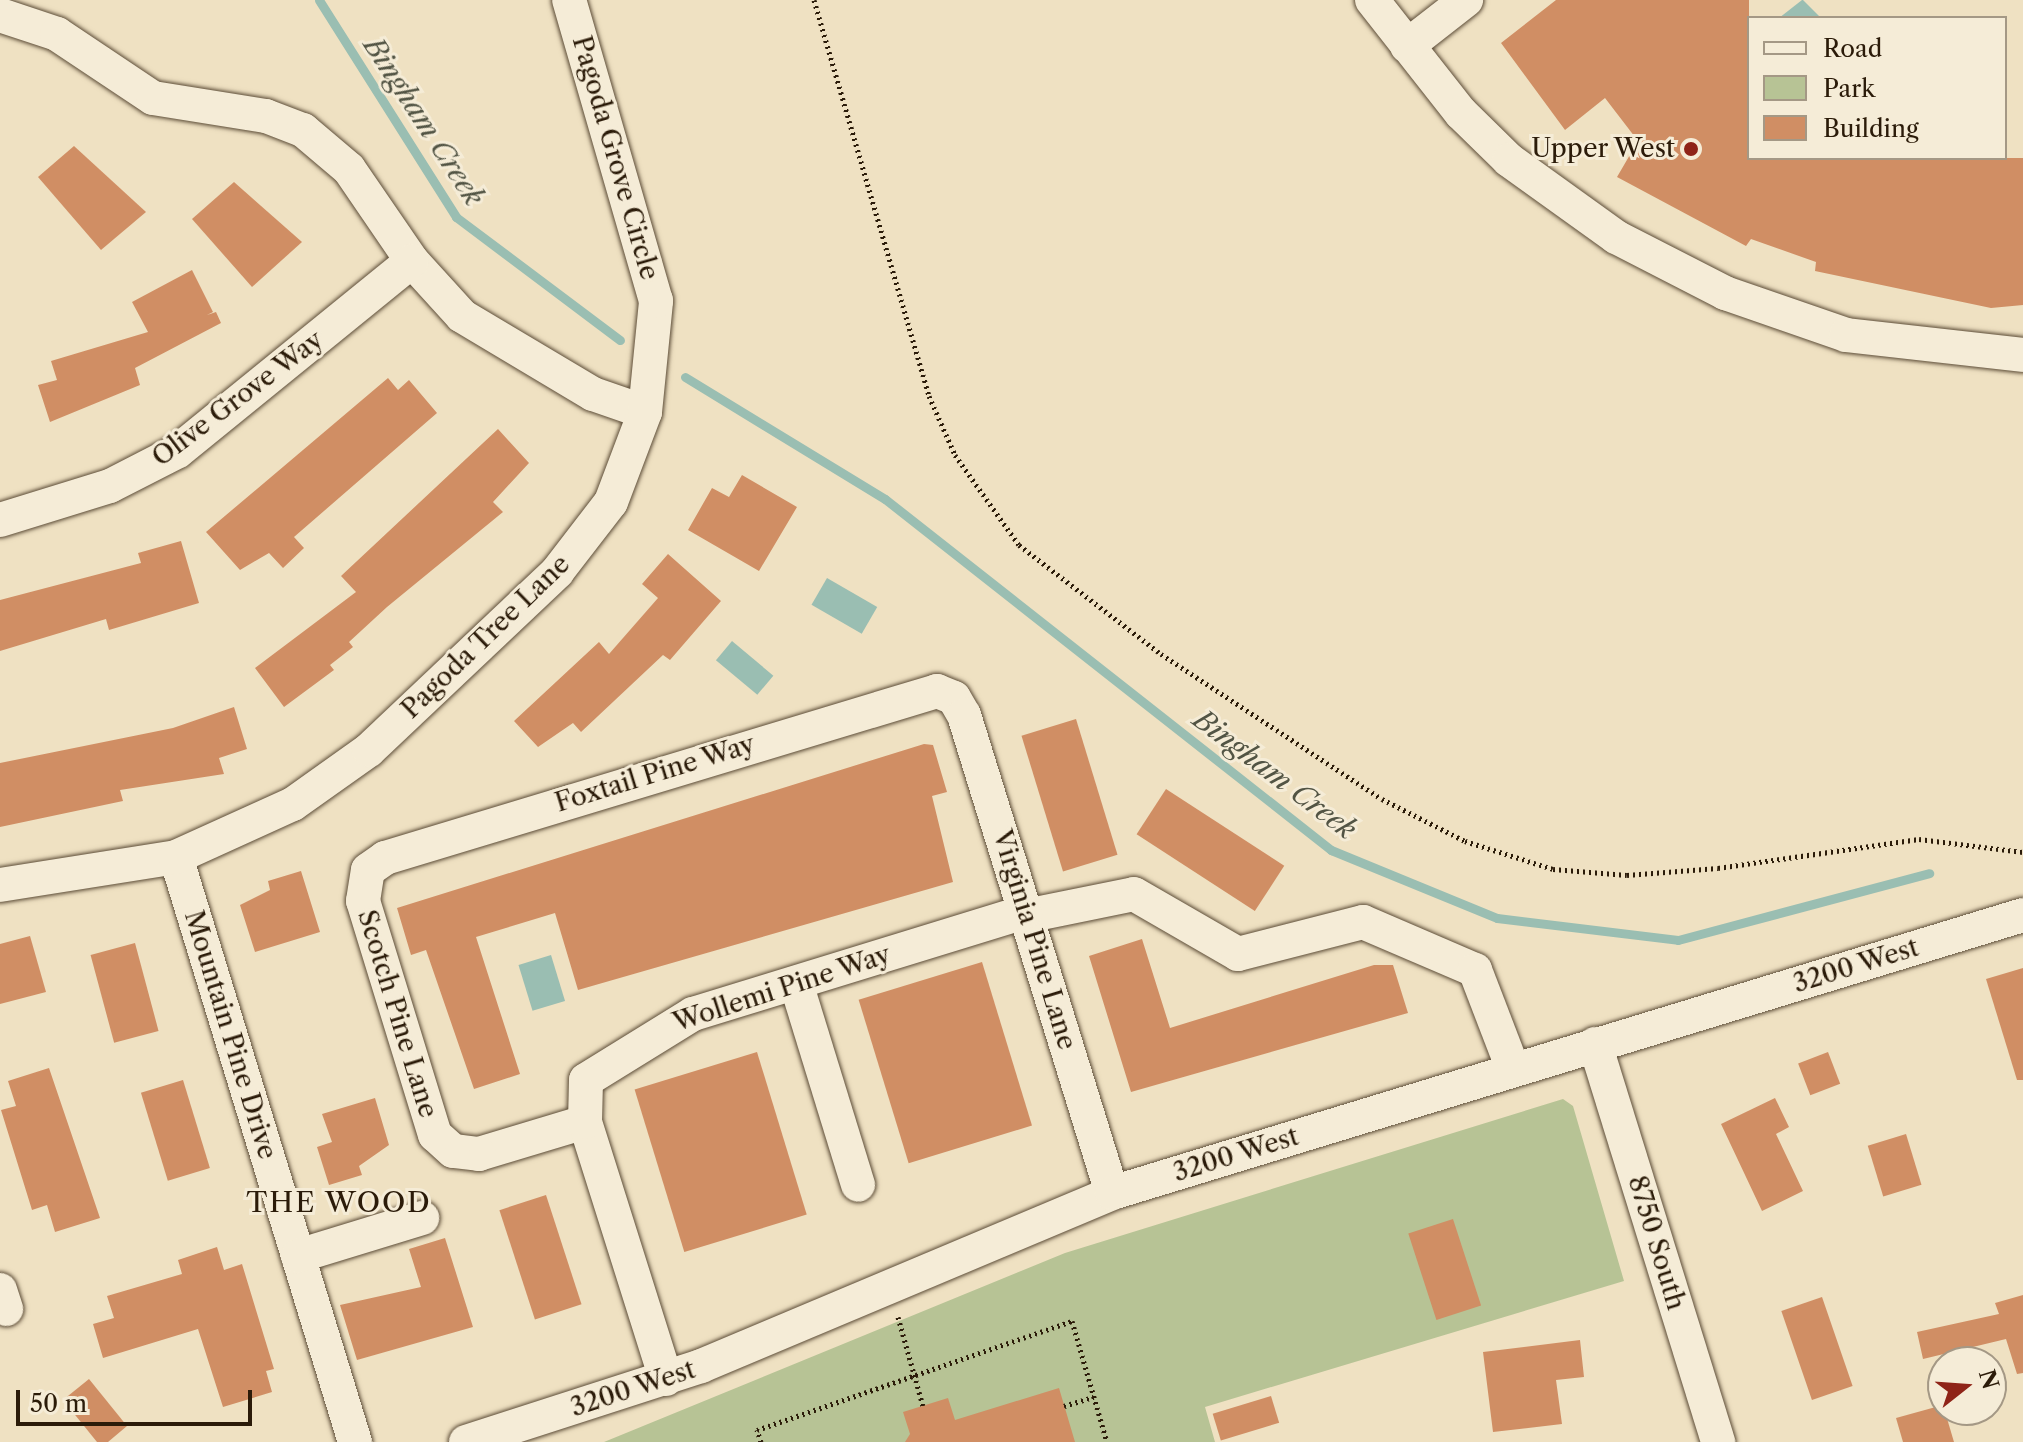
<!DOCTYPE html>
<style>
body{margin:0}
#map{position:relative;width:2023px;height:1442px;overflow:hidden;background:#efe1c2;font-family:"Libre Caslon Text",serif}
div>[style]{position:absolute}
.green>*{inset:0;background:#b7c395}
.water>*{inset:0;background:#9abeb2;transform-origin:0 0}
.stream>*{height:9px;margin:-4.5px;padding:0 4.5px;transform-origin:4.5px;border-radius:4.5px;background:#9abeb2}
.building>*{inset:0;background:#d08e64;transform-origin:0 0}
.path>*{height:5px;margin-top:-2.5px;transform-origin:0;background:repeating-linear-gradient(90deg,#2b1b09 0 2px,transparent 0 6px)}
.roads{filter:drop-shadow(0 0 2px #5c4c37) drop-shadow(0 0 2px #5c4c37)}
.minor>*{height:34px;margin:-17px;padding:0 17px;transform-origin:17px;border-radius:17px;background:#f5ecd7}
.dots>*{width:22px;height:22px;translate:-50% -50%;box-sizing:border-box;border:4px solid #f5ecd7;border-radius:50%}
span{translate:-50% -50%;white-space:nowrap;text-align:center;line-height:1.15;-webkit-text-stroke:6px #f5ecd7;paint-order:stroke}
.poi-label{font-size:26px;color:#2b1b09}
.right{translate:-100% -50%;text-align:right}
.street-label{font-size:26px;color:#2b1b09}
.water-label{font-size:28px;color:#525444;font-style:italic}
.neighbourhood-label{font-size:28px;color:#2b1b09;letter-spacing:2px}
.legend{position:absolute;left:1747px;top:16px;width:260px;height:144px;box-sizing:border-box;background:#f5ecd7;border:2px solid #a49885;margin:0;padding:10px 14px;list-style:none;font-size:24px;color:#2b1b09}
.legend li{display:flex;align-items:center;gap:16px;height:40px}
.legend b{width:40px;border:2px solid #a49885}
.north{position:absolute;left:1927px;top:1346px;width:80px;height:80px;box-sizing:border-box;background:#f5ecd7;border:2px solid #a49885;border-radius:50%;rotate:73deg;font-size:22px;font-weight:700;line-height:32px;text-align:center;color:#2b1b09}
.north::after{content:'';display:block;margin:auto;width:28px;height:36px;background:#8f2418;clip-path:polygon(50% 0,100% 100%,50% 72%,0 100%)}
.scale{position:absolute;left:16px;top:1390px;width:236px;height:36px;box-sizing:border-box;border:4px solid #2b1b09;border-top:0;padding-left:10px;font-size:24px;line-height:28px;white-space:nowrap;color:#2b1b09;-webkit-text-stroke:6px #f5ecd7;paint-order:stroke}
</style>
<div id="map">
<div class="green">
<div style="clip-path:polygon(1563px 1099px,1573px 1106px,1624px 1281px,1205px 1407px,1215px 1442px,604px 1442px,1065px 1253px)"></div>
</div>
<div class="water">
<div style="clip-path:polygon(1803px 0,1821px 18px,1779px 18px,1802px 0)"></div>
<div style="left:827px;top:578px;width:58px;height:31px;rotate:30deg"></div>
<div style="left:732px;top:641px;width:54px;height:25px;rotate:40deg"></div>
<div style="left:551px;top:955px;width:48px;height:34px;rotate:73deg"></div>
</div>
<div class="stream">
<div style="left:319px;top:0;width:257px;rotate:57.7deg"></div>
<div style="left:456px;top:217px;width:205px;rotate:36.9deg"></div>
<div style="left:685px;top:377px;width:234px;rotate:31.4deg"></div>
<div style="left:885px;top:499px;width:568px;rotate:38.2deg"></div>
<div style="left:1331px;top:850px;width:179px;rotate:22.3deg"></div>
<div style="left:1497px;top:918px;width:182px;rotate:6.9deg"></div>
<div style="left:1678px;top:940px;width:260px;rotate:-14.9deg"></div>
</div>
<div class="building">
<div style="clip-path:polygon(1556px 0,1749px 0,1749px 158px,2023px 158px,2023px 305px,1991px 308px,1815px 271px,1816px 262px,1751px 239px,1746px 246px,1617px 177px,1638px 141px,1605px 98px,1565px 130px,1501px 43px)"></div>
<div style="clip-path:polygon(74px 146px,146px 212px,101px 250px,38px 177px)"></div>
<div style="clip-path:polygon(234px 182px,302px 242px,252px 287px,192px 219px)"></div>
<div style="clip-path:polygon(192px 270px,213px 312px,207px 315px,216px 312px,221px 323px,135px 368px,140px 385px,50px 422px,38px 385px,57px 380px,51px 361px,148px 332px,132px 302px)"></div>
<div style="clip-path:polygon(388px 378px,398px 390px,409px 380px,437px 413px,294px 537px,304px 548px,283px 568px,269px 553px,240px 570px,206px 532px)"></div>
<div style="clip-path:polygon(498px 429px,529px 463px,493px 502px,503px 512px,387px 607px,349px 642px,353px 647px,330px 665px,334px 670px,284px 707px,255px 668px,356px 592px,341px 576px)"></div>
<div style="clip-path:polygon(742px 475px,797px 507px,759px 571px,688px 530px,712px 488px,729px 497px)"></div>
<div style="clip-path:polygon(181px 541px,199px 603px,109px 630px,106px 619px,0 651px,0 600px,141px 563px,138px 553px)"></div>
<div style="clip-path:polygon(668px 554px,721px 601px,670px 660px,663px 655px,581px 732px,573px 723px,538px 747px,514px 721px,599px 642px,609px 654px,658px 598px,642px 584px)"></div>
<div style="clip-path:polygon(234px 707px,247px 749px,219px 758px,224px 774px,120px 790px,123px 801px,0 827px,0 763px,173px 728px)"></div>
<div style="left:1076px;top:719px;width:142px;height:57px;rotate:73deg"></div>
<div style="clip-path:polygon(924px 744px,933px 745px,947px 792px,932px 796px,953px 882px,578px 990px,555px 913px,476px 937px,520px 1074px,474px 1089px,426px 950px,411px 955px,397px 908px)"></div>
<div style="left:1166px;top:789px;width:141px;height:54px;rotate:33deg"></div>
<div style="clip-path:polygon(301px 871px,320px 932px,255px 952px,240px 905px,270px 890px,268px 881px)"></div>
<div style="clip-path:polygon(30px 936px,46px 992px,0 1004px,0 944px)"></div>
<div style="clip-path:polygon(1142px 939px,1170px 1028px,1374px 965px,1393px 965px,1408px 1013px,1131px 1092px,1089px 956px)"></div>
<div style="left:135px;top:943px;width:91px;height:46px;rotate:75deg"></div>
<div style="left:982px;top:962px;width:171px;height:129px;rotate:73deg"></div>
<div style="clip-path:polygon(2023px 968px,2023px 1080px,2017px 1080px,1986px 979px)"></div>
<div style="left:757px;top:1052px;width:170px;height:128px;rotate:73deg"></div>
<div style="left:1828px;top:1052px;width:34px;height:32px;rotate:69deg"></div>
<div style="clip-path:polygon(49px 1068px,100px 1218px,55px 1232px,47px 1205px,32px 1210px,1px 1110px,16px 1106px,8px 1081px)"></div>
<div style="left:183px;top:1080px;width:92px;height:44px;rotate:73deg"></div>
<div style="clip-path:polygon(375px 1098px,389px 1145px,359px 1166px,362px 1175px,329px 1185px,317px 1147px,332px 1142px,322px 1114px)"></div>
<div style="clip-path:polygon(1775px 1098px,1789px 1127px,1776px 1134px,1803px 1191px,1762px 1211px,1721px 1124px)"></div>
<div style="left:1906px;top:1134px;width:53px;height:40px;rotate:73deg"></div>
<div style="left:546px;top:1195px;width:115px;height:49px;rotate:72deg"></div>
<div style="left:1453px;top:1219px;width:91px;height:47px;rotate:72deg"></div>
<div style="clip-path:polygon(445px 1238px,473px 1327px,357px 1360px,340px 1305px,421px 1287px,409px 1249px)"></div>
<div style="clip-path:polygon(217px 1247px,224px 1270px,242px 1264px,274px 1369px,266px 1371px,272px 1392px,223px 1407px,198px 1329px,103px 1358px,93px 1324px,114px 1318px,107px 1296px,182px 1274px,178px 1260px)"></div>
<div style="clip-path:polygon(2023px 1295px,2023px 1373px,2017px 1374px,2006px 1339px,1923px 1359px,1917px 1332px,1999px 1314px,1995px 1303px)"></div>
<div style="left:1822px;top:1297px;width:94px;height:43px;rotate:71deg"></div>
<div style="clip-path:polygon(1580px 1340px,1584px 1377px,1556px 1380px,1562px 1424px,1493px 1432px,1483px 1352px)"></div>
<div style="clip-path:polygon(89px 1379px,127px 1426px,108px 1442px,97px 1442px,63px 1400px)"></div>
<div style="clip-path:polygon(1059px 1388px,1075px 1442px,905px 1442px,910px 1434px,903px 1412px,948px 1398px,955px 1420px)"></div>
<div style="left:1271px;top:1396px;width:28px;height:61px;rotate:73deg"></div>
<div style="clip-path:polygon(1943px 1405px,1954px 1442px,1903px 1442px,1896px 1418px)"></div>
</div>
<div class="path">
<div style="left:814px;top:0;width:412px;rotate:73.8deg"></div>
<div style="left:929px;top:396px;width:64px;rotate:66.2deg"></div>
<div style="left:955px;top:455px;width:110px;rotate:54.6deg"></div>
<div style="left:1019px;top:545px;width:179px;rotate:37.5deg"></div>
<div style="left:1161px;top:654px;width:264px;rotate:33.3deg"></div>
<div style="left:1382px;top:799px;width:93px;rotate:26.8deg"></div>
<div style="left:1465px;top:841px;width:92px;rotate:17.7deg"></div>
<div style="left:1553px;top:869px;width:74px;rotate:4.6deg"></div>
<div style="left:1627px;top:875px;width:91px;rotate:-4.4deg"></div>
<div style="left:1718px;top:868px;width:203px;rotate:-8.2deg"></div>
<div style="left:1919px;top:839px;width:105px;rotate:7.1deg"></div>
<div style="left:898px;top:1317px;width:92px;rotate:74.3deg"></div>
<div style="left:1064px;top:1406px;width:31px;rotate:-17deg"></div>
<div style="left:761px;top:1442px;width:13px;rotate:-108deg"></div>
<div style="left:757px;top:1430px;width:333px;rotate:-19.1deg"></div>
<div style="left:1072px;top:1321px;width:126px;rotate:73.9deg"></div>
</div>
<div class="roads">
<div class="minor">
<div style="left:1372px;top:0;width:144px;rotate:51.8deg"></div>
<div style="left:1461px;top:113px;width:67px;rotate:44.4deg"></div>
<div style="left:1509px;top:160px;width:132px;rotate:35.7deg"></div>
<div style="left:1616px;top:237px;width:123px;rotate:27.2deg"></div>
<div style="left:1725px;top:293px;width:128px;rotate:19.1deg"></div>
<div style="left:1846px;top:335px;width:178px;rotate:6.4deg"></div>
<div style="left:0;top:15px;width:60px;rotate:18.4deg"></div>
<div style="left:57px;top:34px;width:115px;rotate:33.7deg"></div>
<div style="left:153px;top:98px;width:114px;rotate:9.1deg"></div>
<div style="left:266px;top:116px;width:40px;rotate:21deg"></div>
<div style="left:303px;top:130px;width:60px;rotate:40.3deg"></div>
<div style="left:349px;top:169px;width:112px;rotate:55.6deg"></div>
<div style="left:412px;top:261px;width:74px;rotate:47.7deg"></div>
<div style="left:462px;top:316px;width:152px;rotate:30.8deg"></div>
<div style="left:593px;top:394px;width:55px;rotate:19.1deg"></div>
<div style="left:1407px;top:46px;width:75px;rotate:-37.9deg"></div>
<div style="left:0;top:520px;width:115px;rotate:-17.2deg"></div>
<div style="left:110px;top:486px;width:76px;rotate:-27.2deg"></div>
<div style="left:178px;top:451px;width:301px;rotate:-39.1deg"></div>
<div style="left:176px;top:857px;width:612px;rotate:72.99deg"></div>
<div style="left:0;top:885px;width:178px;rotate:-9deg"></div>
<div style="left:176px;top:857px;width:128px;rotate:-24.4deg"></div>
<div style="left:293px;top:804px;width:93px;rotate:-35.4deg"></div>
<div style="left:369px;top:750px;width:259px;rotate:-43.4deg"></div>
<div style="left:557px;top:572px;width:88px;rotate:-52.4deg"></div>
<div style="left:611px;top:502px;width:96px;rotate:-69.3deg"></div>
<div style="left:645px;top:412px;width:112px;rotate:-84.3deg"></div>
<div style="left:656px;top:301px;width:313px;rotate:-106.1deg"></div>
<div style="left:1026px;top:916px;width:110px;rotate:-11.5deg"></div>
<div style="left:1134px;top:894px;width:120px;rotate:30deg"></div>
<div style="left:1238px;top:954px;width:129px;rotate:-14.4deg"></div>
<div style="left:1363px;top:922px;width:122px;rotate:23.2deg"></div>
<div style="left:1475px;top:970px;width:106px;rotate:69deg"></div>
<div style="left:796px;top:983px;width:211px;rotate:72.9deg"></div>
<div style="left:1595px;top:1044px;width:417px;rotate:72.8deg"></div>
<div style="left:585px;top:1122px;width:111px;rotate:163.2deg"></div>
<div style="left:479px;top:1154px;width:26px;rotate:-173deg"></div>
<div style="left:453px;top:1151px;width:24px;rotate:-138deg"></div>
<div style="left:435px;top:1135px;width:245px;rotate:-107.1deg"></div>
<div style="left:363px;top:901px;width:31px;rotate:-81deg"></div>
<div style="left:368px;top:870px;width:21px;rotate:-35deg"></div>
<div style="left:385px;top:858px;width:577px;rotate:-16.83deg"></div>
<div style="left:937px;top:691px;width:18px;rotate:22deg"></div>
<div style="left:954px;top:698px;width:20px;rotate:60deg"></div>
<div style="left:964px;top:715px;width:500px;rotate:72.8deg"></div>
<div style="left:298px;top:1256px;width:130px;rotate:-17deg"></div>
<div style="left:0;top:1290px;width:20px;rotate:72deg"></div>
<div style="left:666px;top:1379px;width:269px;rotate:-107.5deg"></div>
<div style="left:585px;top:1122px;width:42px;rotate:-88.6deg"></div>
<div style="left:586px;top:1080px;width:126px;rotate:-31.7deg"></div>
<div style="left:693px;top:1014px;width:347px;rotate:-17.1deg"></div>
<div style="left:466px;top:1442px;width:247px;rotate:-17.9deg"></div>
<div style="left:701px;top:1366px;width:446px;rotate:-22.8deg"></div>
<div style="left:1112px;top:1193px;width:952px;rotate:-16.97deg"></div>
</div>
</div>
<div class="dots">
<div style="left:1691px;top:149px;background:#8f2418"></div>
</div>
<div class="poi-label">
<span class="right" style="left:1675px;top:149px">Upper West</span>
</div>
<div class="street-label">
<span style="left:615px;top:158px;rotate:74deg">Pagoda Grove Circle</span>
<span style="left:238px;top:399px;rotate:-37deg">Olive Grove Way</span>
<span style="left:486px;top:637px;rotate:-44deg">Pagoda Tree Lane</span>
<span style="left:655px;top:774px;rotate:-17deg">Foxtail Pine Way</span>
<span style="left:1034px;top:940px;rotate:73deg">Virginia Pine Lane</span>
<span style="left:1856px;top:966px;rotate:-17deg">3200 West</span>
<span style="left:782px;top:989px;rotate:-18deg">Wollemi Pine Way</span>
<span style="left:397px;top:1014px;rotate:73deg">Scotch Pine Lane</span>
<span style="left:230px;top:1035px;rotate:73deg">Mountain Pine Drive</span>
<span style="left:1236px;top:1155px;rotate:-17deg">3200 West</span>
<span style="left:1656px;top:1243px;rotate:73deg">8750 South</span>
<span style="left:633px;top:1389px;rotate:-18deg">3200 West</span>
</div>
<div class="water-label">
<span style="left:424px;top:121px;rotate:57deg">Bingham Creek</span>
<span style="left:1275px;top:774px;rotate:37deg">Bingham Creek</span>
</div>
<div class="neighbourhood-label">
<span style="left:339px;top:1202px">THE WOOD</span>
</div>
<ul class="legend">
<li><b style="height:10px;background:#f5ecd7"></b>Road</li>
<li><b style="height:22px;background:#b7c395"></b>Park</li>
<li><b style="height:22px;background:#d08e64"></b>Building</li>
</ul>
<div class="north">N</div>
<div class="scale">50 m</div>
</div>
